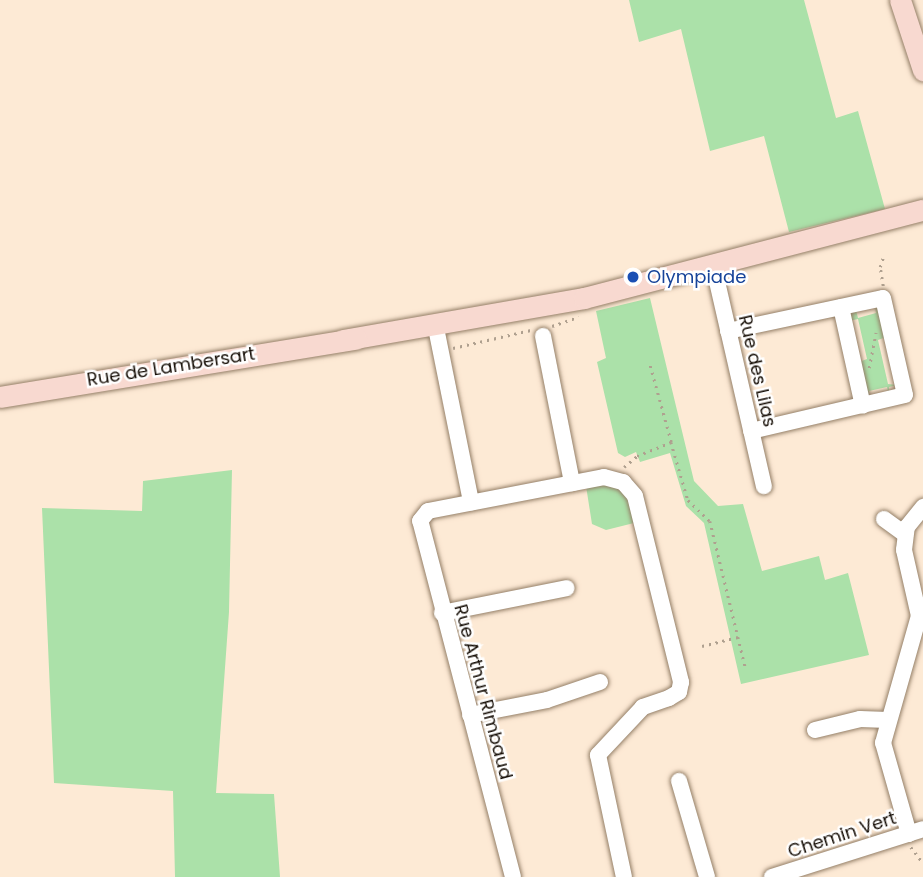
<!DOCTYPE html>
<style>
body{margin:0}
#map{position:relative;width:923px;height:877px;overflow:hidden;background:#fdead5;font-family:Poppins,sans-serif}
div>[style]{position:absolute}
.green>*{inset:0;background:#abe1a9}
.path>*{height:2.5px;margin-top:-1.25px;transform-origin:0;background:repeating-linear-gradient(90deg,#afa08f 0 2px,transparent 0 7px)}
.roads{filter:drop-shadow(0 0 2px #947f67) drop-shadow(0 0 2px #947f67)}
.minor>*{height:16px;margin:-8px;padding:0 8px;transform-origin:8px;border-radius:8px;background:#fff}
.major>*{height:21px;margin:-10.5px;padding:0 10.5px;transform-origin:10.5px;border-radius:10.5px;background:#f8d9d0}
.dots>*{width:19px;height:19px;translate:-50% -50%;box-sizing:border-box;border:4px solid #fff;border-radius:50%}
span{translate:-50% -50%;white-space:nowrap;text-align:center;line-height:1.15;-webkit-text-stroke:5px #fff;paint-order:stroke}
.transit-label{font-size:18px;color:#164399}
.left{translate:0 -50%;text-align:left}
.street-label{font-size:18px;color:#160e06}
</style>
<div id="map">
<div class="green">
<div style="clip-path:polygon(629px 0,804px 0,836px 118px,858px 111px,885px 209px,789px 232px,764px 136px,710px 151px,681px 29px,639px 42px)"></div>
<div style="clip-path:polygon(650px 298px,694px 481px,718px 506px,743px 504px,762px 571px,819px 556px,825px 580px,848px 573px,869px 655px,741px 684px,704px 523px,686px 506px,670px 453px,640px 462px,636px 452px,625px 457px,618px 453px,597px 362px,606px 358px,596px 311px)"></div>
<div style="clip-path:polygon(875px 306px,880px 308px,886px 337px,878px 340px,888px 384px,898px 385px,889px 387px,889px 395px,887px 387px,869px 391px,870px 400px,859px 362px,867px 359px,858px 319px,849px 321px,848px 312px,856px 310px,858px 318px,876px 313px)"></div>
<div style="clip-path:polygon(232px 470px,229px 612px,216px 793px,274px 794px,280px 877px,175px 877px,173px 791px,54px 783px,42px 508px,142px 511px,143px 481px)"></div>
<div style="clip-path:polygon(604px 483px,614px 485px,630px 499px,634px 523px,606px 530px,592px 524px,586px 486px)"></div>
</div>
<div class="path">
<div style="left:883px;top:286px;width:19px;rotate:-99deg"></div>
<div style="left:880px;top:267px;width:13px;rotate:-72deg"></div>
<div style="left:552px;top:326px;width:28px;rotate:-19deg"></div>
<div style="left:453px;top:348px;width:80px;rotate:-13deg"></div>
<div style="left:869px;top:368px;width:36px;rotate:-79deg"></div>
<div style="left:671px;top:442px;width:60px;rotate:73.7deg"></div>
<div style="left:688px;top:500px;width:30px;rotate:44deg"></div>
<div style="left:710px;top:521px;width:153px;rotate:76.4deg"></div>
<div style="left:624px;top:467px;width:17px;rotate:-40deg"></div>
<div style="left:637px;top:456px;width:37px;rotate:-22deg"></div>
<div style="left:671px;top:442px;width:83px;rotate:-105.4deg"></div>
<div style="left:702px;top:646px;width:37px;rotate:-14deg"></div>
<div style="left:911px;top:847px;width:20px;rotate:53deg"></div>
</div>
<div class="roads">
<div class="minor">
<div style="left:713px;top:264px;width:228px;rotate:77.1deg"></div>
<div style="left:841px;top:307px;width:101px;rotate:77.5deg"></div>
<div style="left:435px;top:323px;width:183px;rotate:78.6deg"></div>
<div style="left:728px;top:331px;width:158px;rotate:-12deg"></div>
<div style="left:883px;top:298px;width:99px;rotate:77.2deg"></div>
<div style="left:905px;top:395px;width:158px;rotate:166.8deg"></div>
<div style="left:543px;top:336px;width:150px;rotate:78.8deg"></div>
<div style="left:884px;top:519px;width:26px;rotate:36deg"></div>
<div style="left:442px;top:613px;width:127px;rotate:-11.3deg"></div>
<div style="left:470px;top:715px;width:78px;rotate:-11deg"></div>
<div style="left:547px;top:700px;width:56px;rotate:-18.8deg"></div>
<div style="left:815px;top:730px;width:46px;rotate:-13.7deg"></div>
<div style="left:860px;top:719px;width:28px;rotate:2deg"></div>
<div style="left:679px;top:781px;width:100px;rotate:73.7deg"></div>
<div style="left:909px;top:834px;width:95px;rotate:-105.9deg"></div>
<div style="left:883px;top:743px;width:132px;rotate:-74.2deg"></div>
<div style="left:919px;top:616px;width:68px;rotate:-102.8deg"></div>
<div style="left:904px;top:550px;width:23px;rotate:-83deg"></div>
<div style="left:907px;top:527px;width:26px;rotate:-51deg"></div>
<div style="left:513px;top:877px;width:368px;rotate:-104.6deg"></div>
<div style="left:420px;top:521px;width:13px;rotate:-51deg"></div>
<div style="left:428px;top:511px;width:179px;rotate:-10.9deg"></div>
<div style="left:604px;top:477px;width:20px;rotate:15deg"></div>
<div style="left:623px;top:482px;width:18px;rotate:49deg"></div>
<div style="left:635px;top:496px;width:192px;rotate:76.1deg"></div>
<div style="left:681px;top:682px;width:10px;rotate:101deg"></div>
<div style="left:679px;top:692px;width:12px;rotate:149deg"></div>
<div style="left:669px;top:698px;width:28px;rotate:161deg"></div>
<div style="left:643px;top:707px;width:66px;rotate:133.2deg"></div>
<div style="left:598px;top:755px;width:125px;rotate:78deg"></div>
<div style="left:772px;top:877px;width:158px;rotate:-17.6deg"></div>
</div>
<div class="major">
<div style="left:900px;top:0;width:74px;rotate:71.8deg"></div>
<div style="left:343px;top:340px;width:245px;rotate:-9.9deg"></div>
<div style="left:584px;top:298px;width:350px;rotate:-14.6deg"></div>
<div style="left:0;top:397px;width:361px;rotate:-9.3deg"></div>
</div>
</div>
<div class="dots">
<div style="left:633px;top:277px;background:#1a4fb4"></div>
</div>
<div class="transit-label">
<span class="left" style="left:647px;top:277px">Olympiade</span>
</div>
<div class="street-label">
<span style="left:171px;top:367px;rotate:-9deg">Rue de Lambersart</span>
<span style="left:757px;top:371px;rotate:77deg">Rue des Lilas</span>
<span style="left:483px;top:692px;rotate:75deg">Rue Arthur Rimbaud</span>
<span style="left:842px;top:835px;rotate:-18deg">Chemin Vert</span>
</div>
</div>
